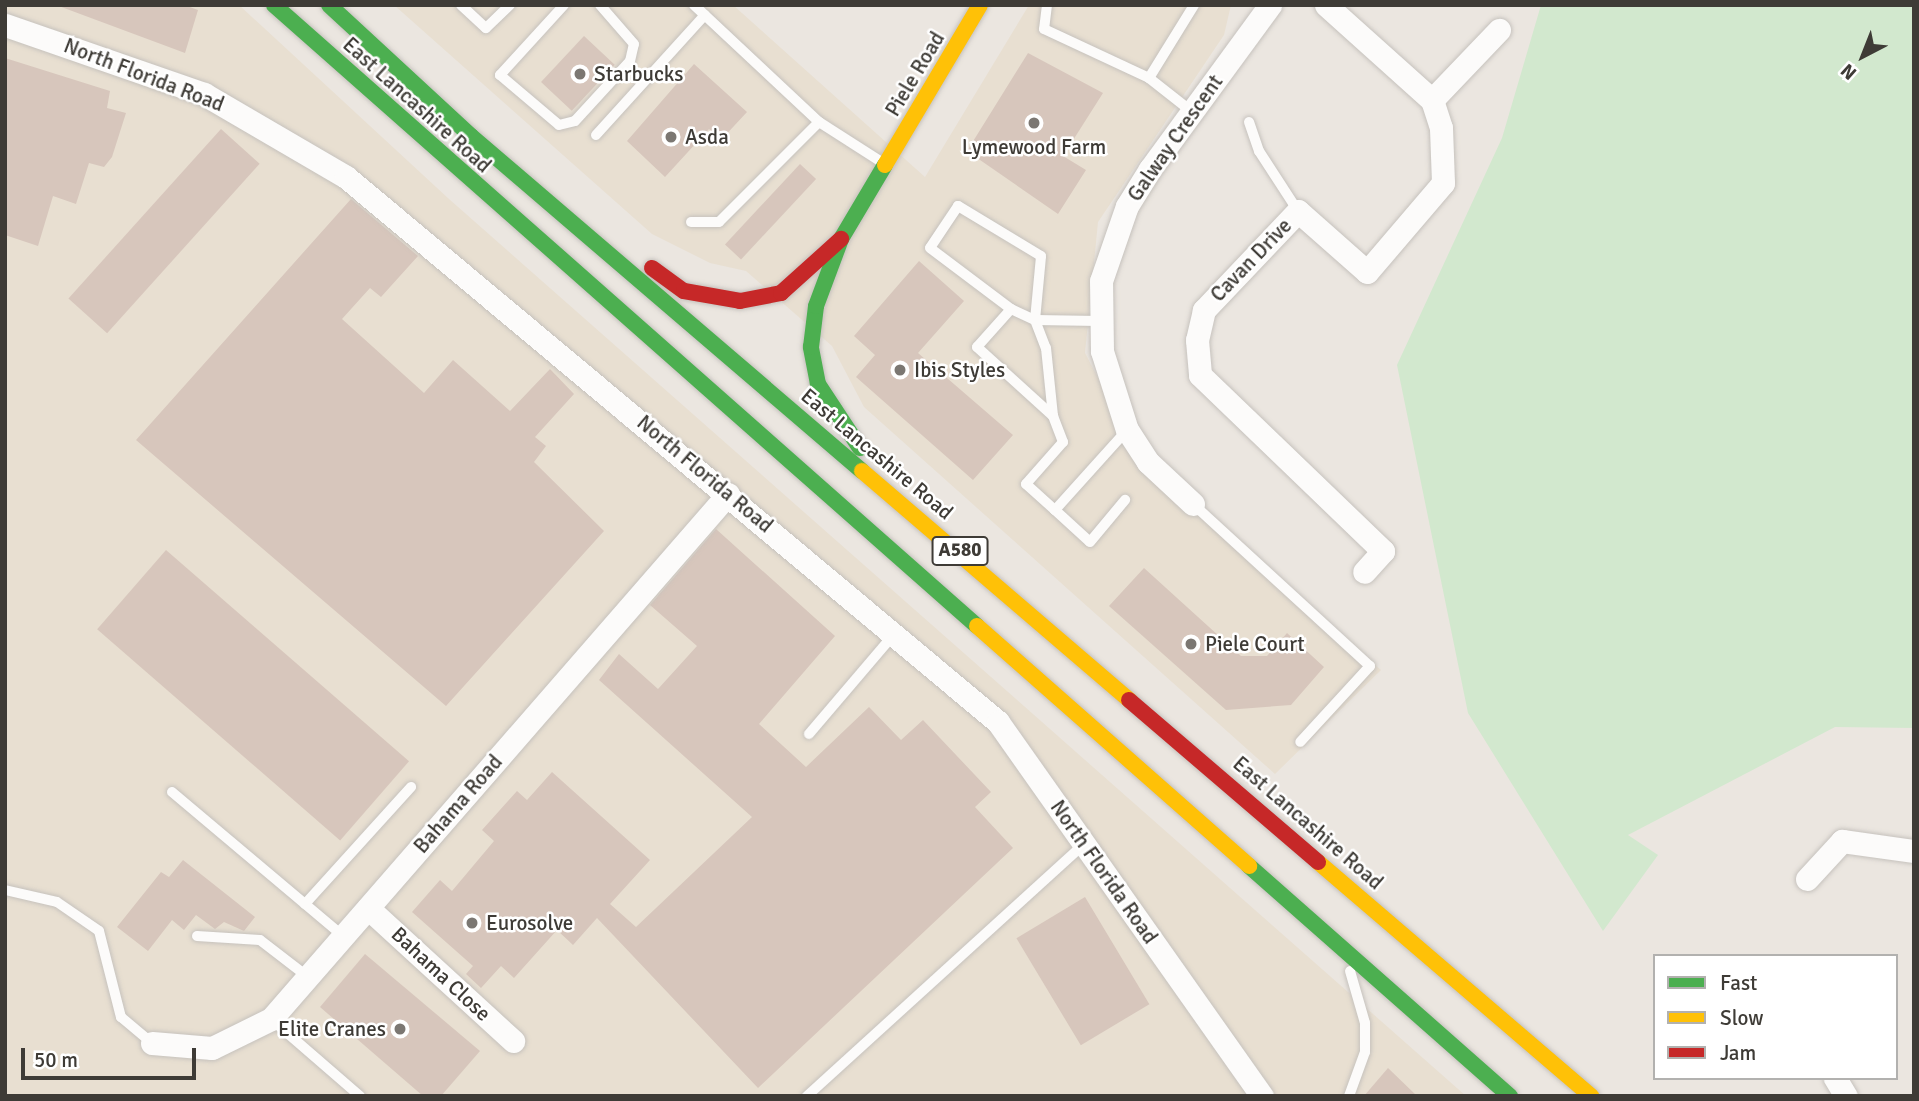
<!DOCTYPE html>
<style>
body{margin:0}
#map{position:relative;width:1919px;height:1101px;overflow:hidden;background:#ebe6e0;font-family:Signika,sans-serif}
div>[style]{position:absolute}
.built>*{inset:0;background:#e8dfd1}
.green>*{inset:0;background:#d2e8ce}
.building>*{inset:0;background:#d7c6bc;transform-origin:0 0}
.roads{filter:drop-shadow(0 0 2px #c6c2bd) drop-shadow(0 0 2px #c6c2bd)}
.lane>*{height:10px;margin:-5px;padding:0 5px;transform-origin:5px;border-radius:5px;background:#fcfbfa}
.street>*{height:23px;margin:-11.5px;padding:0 11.5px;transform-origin:11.5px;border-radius:11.5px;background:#fcfbfa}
.fast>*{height:16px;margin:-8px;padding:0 8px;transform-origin:8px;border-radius:8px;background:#4caf50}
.slow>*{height:16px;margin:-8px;padding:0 8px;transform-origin:8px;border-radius:8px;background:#ffc107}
.jam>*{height:16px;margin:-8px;padding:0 8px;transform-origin:8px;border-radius:8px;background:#c62828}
.dots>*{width:19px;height:19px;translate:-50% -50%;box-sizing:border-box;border:4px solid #fff;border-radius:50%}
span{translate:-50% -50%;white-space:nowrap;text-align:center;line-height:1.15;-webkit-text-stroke:5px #fff;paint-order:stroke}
.shield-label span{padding:2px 5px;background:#fff;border:2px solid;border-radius:5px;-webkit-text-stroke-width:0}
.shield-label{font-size:19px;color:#3e3b36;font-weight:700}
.poi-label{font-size:21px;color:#3e3b36}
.left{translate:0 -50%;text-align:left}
.right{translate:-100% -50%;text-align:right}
.street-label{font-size:21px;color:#3e3b36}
.frame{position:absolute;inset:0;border:7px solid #3e3b36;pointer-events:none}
.legend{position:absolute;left:1653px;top:954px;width:245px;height:126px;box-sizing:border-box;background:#fff;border:2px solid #b2b1af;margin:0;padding:9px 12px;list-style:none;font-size:21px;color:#3e3b36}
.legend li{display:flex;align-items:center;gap:14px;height:35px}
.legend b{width:35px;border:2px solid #b2b1af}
.north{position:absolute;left:1828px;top:21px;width:70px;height:70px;-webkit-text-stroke:5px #fff;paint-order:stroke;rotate:222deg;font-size:19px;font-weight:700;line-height:28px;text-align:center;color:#3e3b36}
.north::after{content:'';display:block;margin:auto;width:24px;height:32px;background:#3e3b36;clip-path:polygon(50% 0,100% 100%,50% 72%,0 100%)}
.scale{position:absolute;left:21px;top:1048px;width:175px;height:32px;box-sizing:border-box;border:4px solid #3e3b36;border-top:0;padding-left:9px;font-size:21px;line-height:24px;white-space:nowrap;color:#3e3b36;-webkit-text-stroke:5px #fff;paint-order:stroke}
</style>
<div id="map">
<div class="built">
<div style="clip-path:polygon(5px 5px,239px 5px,449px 199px,1466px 1096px,5px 1096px)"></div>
<div style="clip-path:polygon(394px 5px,733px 5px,925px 177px,1029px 5px,1231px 5px,1224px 35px,1098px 222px,1085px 353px,1146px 470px,1381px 670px,1275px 774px,864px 407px,832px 346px,746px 271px,710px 263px,652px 234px)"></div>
</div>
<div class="green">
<div style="clip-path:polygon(1541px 5px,1914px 5px,1914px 728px,1835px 727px,1628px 835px,1658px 855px,1603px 931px,1468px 713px,1397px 365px,1502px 138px)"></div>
</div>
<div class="building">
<div style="clip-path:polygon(56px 5px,184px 5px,198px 10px,185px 53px)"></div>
<div style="left:584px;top:36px;width:42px;height:63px;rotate:43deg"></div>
<div style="clip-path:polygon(1028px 53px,1103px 93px,1063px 156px,1086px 170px,1058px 214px,967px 151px)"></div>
<div style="clip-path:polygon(5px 58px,110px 91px,107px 108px,126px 113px,112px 157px,104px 167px,89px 163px,76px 204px,53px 196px,38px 246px,5px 235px)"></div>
<div style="clip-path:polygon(694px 64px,747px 112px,721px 140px,709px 129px,665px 177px,627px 141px)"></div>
<div style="left:221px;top:129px;width:52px;height:228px;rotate:42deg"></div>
<div style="left:800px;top:164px;width:22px;height:110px;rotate:43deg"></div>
<div style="clip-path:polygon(351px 199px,418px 256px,381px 297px,370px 288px,342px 319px,424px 393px,453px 360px,510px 411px,550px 369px,574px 394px,535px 437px,546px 446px,534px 462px,604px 531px,446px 706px,136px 440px)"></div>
<div style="clip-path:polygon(919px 261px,964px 301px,918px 353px,1013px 435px,973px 480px,856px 377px,875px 355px,854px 336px)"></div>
<div style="clip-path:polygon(716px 529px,835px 636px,759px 724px,806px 767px,869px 707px,901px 740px,923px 720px,991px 792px,975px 807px,1013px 848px,758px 1088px,597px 918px,573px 945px,557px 930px,514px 978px,501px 966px,481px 988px,466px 974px,473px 966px,412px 912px,440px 880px,452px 891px,494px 841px,482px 830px,517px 791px,527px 800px,552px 772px,650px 860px,610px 904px,636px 927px,752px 817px,599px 680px,619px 654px,658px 689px,697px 646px,650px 605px)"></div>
<div style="left:166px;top:550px;width:322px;height:105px;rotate:41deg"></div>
<div style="clip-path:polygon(1144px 568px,1241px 656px,1267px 656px,1287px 633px,1324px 667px,1291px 705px,1226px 710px,1109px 606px)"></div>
<div style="clip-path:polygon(183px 860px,255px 917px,244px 931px,224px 922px,215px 929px,196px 915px,184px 930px,172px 920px,148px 951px,117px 927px,161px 872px,169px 877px)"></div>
<div style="left:1085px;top:897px;width:125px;height:80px;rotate:59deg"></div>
<div style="clip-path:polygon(365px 954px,480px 1051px,441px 1096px,423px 1096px,320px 1007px)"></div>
<div style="clip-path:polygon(1388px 1068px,1417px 1096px,1364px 1096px)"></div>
</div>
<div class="roads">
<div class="lane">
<div style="left:461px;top:5px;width:34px;rotate:43deg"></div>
<div style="left:486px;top:28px;width:33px;rotate:-44deg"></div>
<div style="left:564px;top:5px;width:95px;rotate:132.4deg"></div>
<div style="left:500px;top:75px;width:77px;rotate:40.3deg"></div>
<div style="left:559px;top:125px;width:16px;rotate:-14deg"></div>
<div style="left:575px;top:121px;width:81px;rotate:-47.5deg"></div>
<div style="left:630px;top:61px;width:17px;rotate:-77deg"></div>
<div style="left:634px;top:44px;width:52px;rotate:-131.1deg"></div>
<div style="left:694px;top:5px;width:171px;rotate:43.1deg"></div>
<div style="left:819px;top:122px;width:72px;rotate:32.6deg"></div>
<div style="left:1047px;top:5px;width:24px;rotate:97deg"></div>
<div style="left:1044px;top:29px;width:116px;rotate:25deg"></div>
<div style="left:1149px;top:78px;width:53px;rotate:38.2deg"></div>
<div style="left:1149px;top:78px;width:86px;rotate:-58.3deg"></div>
<div style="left:1249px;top:122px;width:31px;rotate:71deg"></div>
<div style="left:1259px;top:151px;width:72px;rotate:57deg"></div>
<div style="left:596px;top:135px;width:162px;rotate:-47.8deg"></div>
<div style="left:691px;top:222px;width:28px"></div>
<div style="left:719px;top:222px;width:141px;rotate:-45deg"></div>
<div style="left:1011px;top:309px;width:26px;rotate:25deg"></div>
<div style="left:1035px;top:320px;width:30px;rotate:69deg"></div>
<div style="left:1046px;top:348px;width:68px;rotate:84.1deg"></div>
<div style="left:1099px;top:321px;width:64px;rotate:-179.1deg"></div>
<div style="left:1035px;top:320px;width:64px;rotate:-84.6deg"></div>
<div style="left:1041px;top:256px;width:97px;rotate:-148.9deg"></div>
<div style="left:958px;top:206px;width:50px;rotate:123.7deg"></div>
<div style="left:930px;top:248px;width:101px;rotate:37deg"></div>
<div style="left:1011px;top:309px;width:51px;rotate:131.8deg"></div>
<div style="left:977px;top:347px;width:103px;rotate:42.2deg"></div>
<div style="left:1053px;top:416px;width:28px;rotate:69deg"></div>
<div style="left:1063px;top:442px;width:56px;rotate:131.4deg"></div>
<div style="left:1026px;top:484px;width:39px;rotate:42deg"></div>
<div style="left:1055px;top:510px;width:108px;rotate:-48deg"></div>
<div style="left:1193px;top:504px;width:240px;rotate:42.5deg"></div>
<div style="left:1370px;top:666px;width:103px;rotate:132.6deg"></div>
<div style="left:1055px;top:510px;width:47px;rotate:42.4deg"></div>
<div style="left:1090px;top:542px;width:55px;rotate:-50.2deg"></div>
<div style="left:809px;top:734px;width:131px;rotate:-49.6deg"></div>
<div style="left:172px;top:792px;width:224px;rotate:40.1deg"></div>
<div style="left:5px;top:890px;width:53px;rotate:13deg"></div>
<div style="left:57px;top:902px;width:51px;rotate:34.6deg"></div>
<div style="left:99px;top:931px;width:89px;rotate:75.7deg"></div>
<div style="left:121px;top:1017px;width:40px;rotate:40deg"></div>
<div style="left:305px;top:904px;width:158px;rotate:-47.8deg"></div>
<div style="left:197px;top:936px;width:63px;rotate:3.6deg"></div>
<div style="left:260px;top:940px;width:61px;rotate:37.6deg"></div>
<div style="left:271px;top:1019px;width:118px;rotate:40.9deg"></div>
<div style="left:807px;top:1096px;width:374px;rotate:-42.3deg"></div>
<div style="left:1349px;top:1096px;width:47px;rotate:-70deg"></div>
<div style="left:1365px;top:1052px;width:29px;rotate:-90deg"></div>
<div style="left:1365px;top:1023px;width:54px;rotate:-106.1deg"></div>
</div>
<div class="street">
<div style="left:1326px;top:5px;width:142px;rotate:41.9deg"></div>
<div style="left:1432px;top:100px;width:29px;rotate:72deg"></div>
<div style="left:1441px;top:128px;width:55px;rotate:87.9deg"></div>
<div style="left:1443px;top:183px;width:117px;rotate:130.5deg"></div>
<div style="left:1367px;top:272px;width:92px;rotate:-138.5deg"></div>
<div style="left:1298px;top:211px;width:137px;rotate:133.5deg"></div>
<div style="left:1204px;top:310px;width:31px;rotate:103deg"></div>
<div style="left:1197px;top:340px;width:35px;rotate:85deg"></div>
<div style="left:1200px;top:375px;width:254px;rotate:43.9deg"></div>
<div style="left:1383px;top:551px;width:28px;rotate:132deg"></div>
<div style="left:5px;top:25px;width:211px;rotate:19.1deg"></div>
<div style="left:204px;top:94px;width:164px;rotate:30.3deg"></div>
<div style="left:346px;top:177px;width:850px;rotate:39.89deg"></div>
<div style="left:998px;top:722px;width:458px;rotate:54.8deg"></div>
<div style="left:1432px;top:100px;width:97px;rotate:-46.3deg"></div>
<div style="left:1193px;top:504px;width:62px;rotate:-137deg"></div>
<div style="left:1148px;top:462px;width:38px;rotate:-123deg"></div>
<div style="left:1127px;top:430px;width:83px;rotate:-107.6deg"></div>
<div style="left:1102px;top:351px;width:70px;rotate:-90.8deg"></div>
<div style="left:1101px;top:281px;width:79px;rotate:-70.9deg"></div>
<div style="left:1127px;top:206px;width:44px;rotate:-58.1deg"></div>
<div style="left:1150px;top:169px;width:203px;rotate:-53.8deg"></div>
<div style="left:1807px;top:879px;width:52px;rotate:-47.4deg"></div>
<div style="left:1842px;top:841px;width:73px;rotate:7.9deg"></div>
<div style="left:368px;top:908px;width:197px;rotate:42.5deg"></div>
<div style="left:152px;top:1043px;width:60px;rotate:4.8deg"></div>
<div style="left:212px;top:1048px;width:66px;rotate:-26.2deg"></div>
<div style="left:271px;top:1019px;width:696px;rotate:-48.96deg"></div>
<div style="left:1835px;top:1078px;width:21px;rotate:59deg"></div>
</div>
<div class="fast">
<div style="left:274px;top:5px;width:938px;rotate:41.46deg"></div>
<div style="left:329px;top:5px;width:193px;rotate:42.7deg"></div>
<div style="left:471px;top:136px;width:515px;rotate:40.59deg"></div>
<div style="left:860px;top:448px;width:77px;rotate:-123.3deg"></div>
<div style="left:818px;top:384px;width:38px;rotate:-101deg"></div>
<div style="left:811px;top:347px;width:41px;rotate:-83deg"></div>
<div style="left:816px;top:306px;width:72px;rotate:-69.5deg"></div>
<div style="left:841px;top:239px;width:86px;rotate:-59.3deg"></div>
<div style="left:1249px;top:866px;width:348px;rotate:41.4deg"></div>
</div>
<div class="slow">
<div style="left:885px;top:165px;width:186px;rotate:-59.3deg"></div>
<div style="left:862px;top:471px;width:352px;rotate:40.6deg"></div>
<div style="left:977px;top:626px;width:363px;rotate:41.4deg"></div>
<div style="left:1318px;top:862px;width:360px;rotate:40.6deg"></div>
</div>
<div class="jam">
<div style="left:652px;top:268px;width:39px;rotate:36deg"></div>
<div style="left:684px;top:291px;width:57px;rotate:10.1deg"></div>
<div style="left:740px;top:301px;width:42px;rotate:-11deg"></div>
<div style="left:781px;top:293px;width:81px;rotate:-42deg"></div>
<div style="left:1129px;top:700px;width:249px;rotate:40.6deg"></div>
</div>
</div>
<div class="dots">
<div style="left:580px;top:74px;background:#7b7772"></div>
<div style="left:1034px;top:123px;background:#7b7772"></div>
<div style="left:671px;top:137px;background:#7b7772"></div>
<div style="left:900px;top:370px;background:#7b7772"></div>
<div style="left:1191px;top:644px;background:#7b7772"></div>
<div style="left:472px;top:923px;background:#7b7772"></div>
<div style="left:400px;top:1029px;background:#7b7772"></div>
</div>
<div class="shield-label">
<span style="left:960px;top:551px">A580</span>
</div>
<div class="poi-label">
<span class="left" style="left:594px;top:74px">Starbucks</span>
<span class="left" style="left:685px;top:137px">Asda</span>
<span style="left:1034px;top:147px">Lymewood Farm</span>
<span class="left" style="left:914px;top:370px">Ibis Styles</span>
<span class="left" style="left:1205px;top:644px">Piele Court</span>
<span class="left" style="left:486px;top:923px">Eurosolve</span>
<span class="right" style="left:386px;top:1029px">Elite Cranes</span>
</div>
<div class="street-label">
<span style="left:915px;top:74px;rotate:-59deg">Piele Road</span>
<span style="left:144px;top:75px;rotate:21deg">North Florida Road</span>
<span style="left:417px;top:105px;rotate:42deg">East Lancashire Road</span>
<span style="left:1175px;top:138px;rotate:-55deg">Galway Crescent</span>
<span style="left:1251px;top:260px;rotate:-46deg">Cavan Drive</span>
<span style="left:877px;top:454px;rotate:40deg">East Lancashire Road</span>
<span style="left:705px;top:474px;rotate:40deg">North Florida Road</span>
<span style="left:458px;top:804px;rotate:-49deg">Bahama Road</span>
<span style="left:1308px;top:823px;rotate:41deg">East Lancashire Road</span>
<span style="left:1104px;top:872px;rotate:55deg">North Florida Road</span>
<span style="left:441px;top:974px;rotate:43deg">Bahama Close</span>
</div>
<div class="frame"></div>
<ul class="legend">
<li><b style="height:9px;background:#4caf50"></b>Fast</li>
<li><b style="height:9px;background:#ffc107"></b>Slow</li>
<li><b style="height:9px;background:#c62828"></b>Jam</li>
</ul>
<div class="north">N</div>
<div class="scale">50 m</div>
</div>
